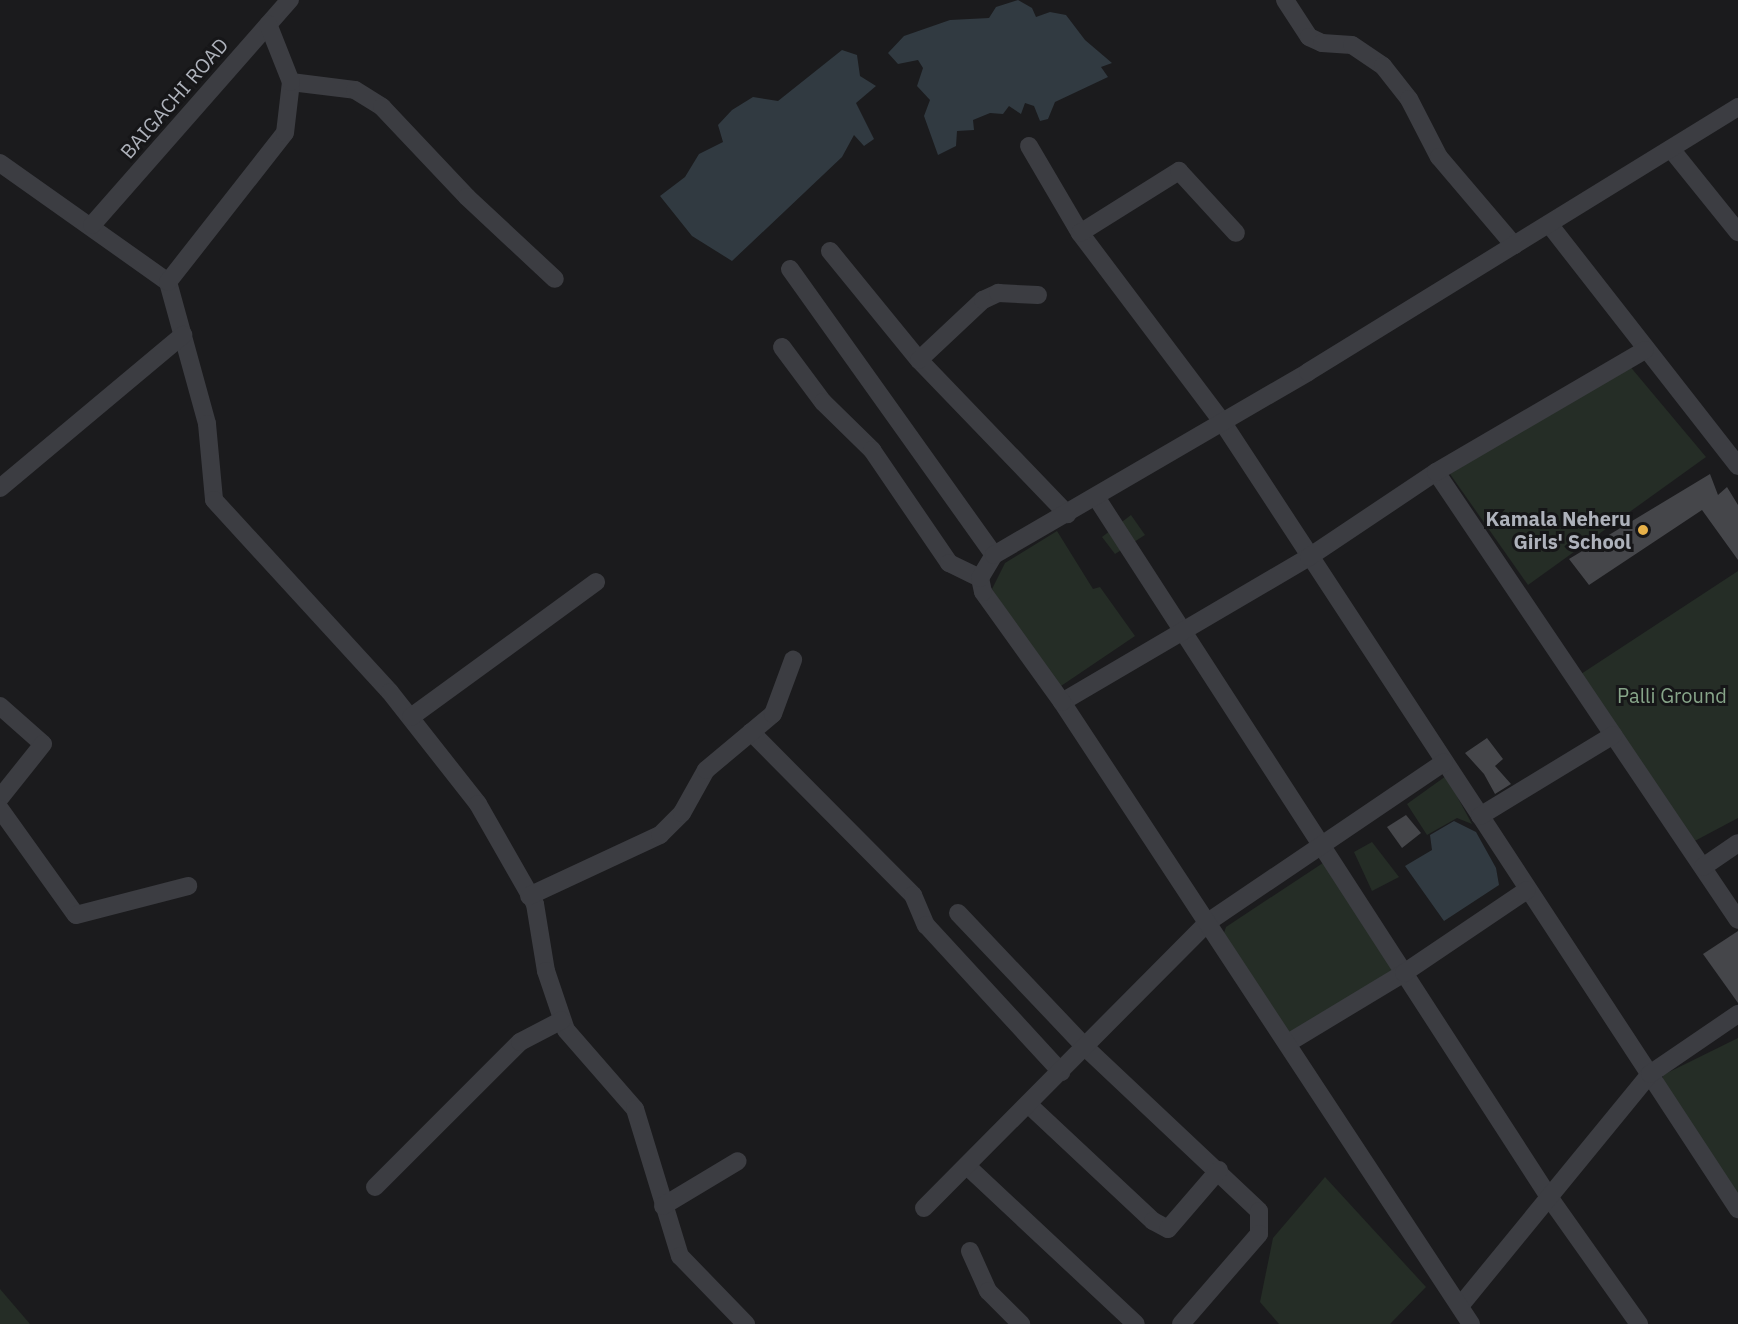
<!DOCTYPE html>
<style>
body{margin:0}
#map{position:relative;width:1738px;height:1324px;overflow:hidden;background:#1b1b1d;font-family:"IBM Plex Sans",sans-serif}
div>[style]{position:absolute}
.green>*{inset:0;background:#252d26}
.water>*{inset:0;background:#313a41}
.building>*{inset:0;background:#45464a}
.street>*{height:18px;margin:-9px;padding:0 9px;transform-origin:9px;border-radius:9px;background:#3c3d42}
.dots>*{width:16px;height:16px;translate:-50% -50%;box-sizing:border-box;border:3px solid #161618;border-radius:50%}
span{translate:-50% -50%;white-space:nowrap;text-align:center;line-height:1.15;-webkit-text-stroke:6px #161618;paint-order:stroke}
.street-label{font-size:20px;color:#aeb2bb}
.poi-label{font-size:20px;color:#aeb2bb;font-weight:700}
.right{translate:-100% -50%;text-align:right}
.park-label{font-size:20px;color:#87a589}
</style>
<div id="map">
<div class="green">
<div style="clip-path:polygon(1628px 364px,1706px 457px,1528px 585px,1450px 474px)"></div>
<div style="clip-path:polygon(1131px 515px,1145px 535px,1115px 554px,1102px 537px)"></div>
<div style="clip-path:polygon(1057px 531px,1093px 589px,1100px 587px,1135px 636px,1058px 688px,992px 589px,1005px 563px)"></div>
<div style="clip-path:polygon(1738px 571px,1738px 818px,1689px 844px,1581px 674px)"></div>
<div style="clip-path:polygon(1446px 776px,1472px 824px,1457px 818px,1427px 835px,1407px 804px)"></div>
<div style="clip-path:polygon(1372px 842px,1399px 877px,1372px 891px,1354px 852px)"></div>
<div style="clip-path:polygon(1332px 857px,1402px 972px,1287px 1038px,1222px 939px,1226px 927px)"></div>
<div style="clip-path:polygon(1738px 1038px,1738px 1203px,1662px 1092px,1663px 1075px)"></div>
<div style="clip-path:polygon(1325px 1177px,1426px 1287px,1390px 1324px,1279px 1324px,1260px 1302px,1273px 1238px)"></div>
<div style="clip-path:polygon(0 1289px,30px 1324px,0 1324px)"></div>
</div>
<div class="water">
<div style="clip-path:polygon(1018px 0,1032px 8px,1036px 17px,1050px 12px,1066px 15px,1085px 40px,1112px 63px,1101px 67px,1108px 77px,1055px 102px,1048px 119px,1040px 121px,1034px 106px,1025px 103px,1021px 114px,1009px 106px,1003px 114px,990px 113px,973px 120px,974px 130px,957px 131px,956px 146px,938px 155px,924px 116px,930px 100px,917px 86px,923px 68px,918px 60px,898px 64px,888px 53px,904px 36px,950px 20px,989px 18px,996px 7px)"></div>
<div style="clip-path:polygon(842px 50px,857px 55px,860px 76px,876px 86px,856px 103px,874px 139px,864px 146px,854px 135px,842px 157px,732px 261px,692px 236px,660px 196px,685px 177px,699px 154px,723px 142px,718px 125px,732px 110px,753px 97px,778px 101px)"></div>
<div style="clip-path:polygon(1454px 821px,1476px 832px,1496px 868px,1499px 885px,1444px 921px,1405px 866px,1432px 850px,1430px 835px)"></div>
</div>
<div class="building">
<div style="clip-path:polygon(1710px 474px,1718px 495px,1727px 487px,1738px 505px,1738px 560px,1702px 510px,1589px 585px,1569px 559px)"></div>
<div style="clip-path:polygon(1487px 738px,1503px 759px,1495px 766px,1511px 784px,1495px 794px,1484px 774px,1465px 753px)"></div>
<div style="clip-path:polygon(1406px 815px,1421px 833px,1402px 848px,1387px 827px)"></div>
<div style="clip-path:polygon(1738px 931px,1738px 1003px,1703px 954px)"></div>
</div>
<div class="street">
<div style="left:1285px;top:0;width:44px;rotate:57deg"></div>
<div style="left:1309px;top:37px;width:14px;rotate:25deg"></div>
<div style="left:1322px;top:43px;width:30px;rotate:4deg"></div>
<div style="left:1352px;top:45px;width:37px;rotate:34deg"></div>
<div style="left:1383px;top:66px;width:42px;rotate:51.8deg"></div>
<div style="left:1409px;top:99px;width:65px;rotate:62.7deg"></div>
<div style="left:1439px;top:157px;width:116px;rotate:49.6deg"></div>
<div style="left:291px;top:82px;width:64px;rotate:7.1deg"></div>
<div style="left:355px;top:90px;width:32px;rotate:32deg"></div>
<div style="left:382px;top:107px;width:124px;rotate:46.6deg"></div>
<div style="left:467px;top:197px;width:120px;rotate:43deg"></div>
<div style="left:1029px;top:146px;width:101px;rotate:59.6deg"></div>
<div style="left:1080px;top:233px;width:238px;rotate:53deg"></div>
<div style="left:1223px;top:423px;width:940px;rotate:56.77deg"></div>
<div style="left:1671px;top:149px;width:107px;rotate:51.1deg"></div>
<div style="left:0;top:163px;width:206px;rotate:35.3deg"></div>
<div style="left:168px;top:282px;width:147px;rotate:74.6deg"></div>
<div style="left:207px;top:424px;width:76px;rotate:84.7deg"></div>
<div style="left:214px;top:500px;width:260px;rotate:47.5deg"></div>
<div style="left:390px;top:692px;width:142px;rotate:51.8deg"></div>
<div style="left:478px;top:804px;width:115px;rotate:60.3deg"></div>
<div style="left:535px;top:904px;width:68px;rotate:80.7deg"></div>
<div style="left:546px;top:971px;width:62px;rotate:71.3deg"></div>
<div style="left:566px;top:1030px;width:105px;rotate:48.9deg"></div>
<div style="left:635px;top:1109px;width:154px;rotate:73deg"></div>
<div style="left:680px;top:1256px;width:95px;rotate:45.9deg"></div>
<div style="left:1549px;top:224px;width:307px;rotate:52deg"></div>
<div style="left:92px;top:225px;width:300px;rotate:-48.7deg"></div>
<div style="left:1080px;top:233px;width:117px;rotate:-32.1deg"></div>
<div style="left:1179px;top:171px;width:84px;rotate:47.4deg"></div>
<div style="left:830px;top:251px;width:141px;rotate:50.8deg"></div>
<div style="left:919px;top:360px;width:214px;rotate:46.1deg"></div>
<div style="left:790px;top:269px;width:351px;rotate:54.5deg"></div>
<div style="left:168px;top:282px;width:189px;rotate:-51.9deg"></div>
<div style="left:285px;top:133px;width:51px;rotate:-83.3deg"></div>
<div style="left:291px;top:82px;width:62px;rotate:-111.6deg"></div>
<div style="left:782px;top:347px;width:69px;rotate:53.3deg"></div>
<div style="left:823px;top:402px;width:69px;rotate:44.4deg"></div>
<div style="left:872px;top:450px;width:137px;rotate:55.7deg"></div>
<div style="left:949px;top:563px;width:34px;rotate:26deg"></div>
<div style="left:919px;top:360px;width:88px;rotate:-43.2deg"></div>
<div style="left:983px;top:300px;width:17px;rotate:-25deg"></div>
<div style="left:998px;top:293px;width:40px;rotate:2.9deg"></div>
<div style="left:1436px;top:472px;width:540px;rotate:56.02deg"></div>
<div style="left:0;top:488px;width:239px;rotate:-39.9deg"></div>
<div style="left:1096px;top:497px;width:834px;rotate:57.09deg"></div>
<div style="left:1549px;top:1197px;width:156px;rotate:54.7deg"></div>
<div style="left:1062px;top:702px;width:286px;rotate:-30.4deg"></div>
<div style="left:1309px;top:557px;width:153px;rotate:-33.8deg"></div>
<div style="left:1436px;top:472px;width:242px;rotate:-30.3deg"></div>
<div style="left:0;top:706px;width:57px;rotate:41.5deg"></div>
<div style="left:43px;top:744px;width:69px;rotate:128.5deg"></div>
<div style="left:411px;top:717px;width:229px;rotate:-36.1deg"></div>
<div style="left:751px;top:732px;width:230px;rotate:45.2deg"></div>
<div style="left:913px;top:895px;width:33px;rotate:67deg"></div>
<div style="left:926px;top:925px;width:200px;rotate:47.4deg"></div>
<div style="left:0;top:809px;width:130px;rotate:54.4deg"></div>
<div style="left:76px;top:915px;width:116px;rotate:-14.5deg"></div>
<div style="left:1480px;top:816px;width:156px;rotate:-31.3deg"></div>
<div style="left:1703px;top:867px;width:42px;rotate:-34.4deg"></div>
<div style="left:529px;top:896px;width:145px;rotate:-25deg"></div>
<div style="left:660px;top:835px;width:31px;rotate:-45deg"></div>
<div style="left:682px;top:813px;width:49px;rotate:-60.8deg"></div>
<div style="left:706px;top:770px;width:87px;rotate:-39.9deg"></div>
<div style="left:773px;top:714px;width:58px;rotate:-69.7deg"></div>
<div style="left:958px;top:913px;width:185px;rotate:46.5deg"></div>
<div style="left:1085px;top:1047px;width:239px;rotate:43.3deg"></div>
<div style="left:1259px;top:1211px;width:23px;rotate:90deg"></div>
<div style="left:1259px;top:1234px;width:119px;rotate:130.9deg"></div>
<div style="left:1288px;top:1043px;width:135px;rotate:-31.1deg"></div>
<div style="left:1404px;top:973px;width:148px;rotate:-34deg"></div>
<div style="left:1028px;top:1104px;width:171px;rotate:43.1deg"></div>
<div style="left:1153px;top:1221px;width:17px;rotate:28deg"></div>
<div style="left:1168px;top:1229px;width:78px;rotate:-49.2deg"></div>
<div style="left:967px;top:1166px;width:231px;rotate:43.1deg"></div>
<div style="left:375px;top:1187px;width:205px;rotate:-45deg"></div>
<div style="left:520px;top:1042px;width:47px;rotate:-27.6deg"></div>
<div style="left:663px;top:1206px;width:87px;rotate:-31deg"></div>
<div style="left:924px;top:1208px;width:403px;rotate:-45.2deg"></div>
<div style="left:1208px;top:922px;width:285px;rotate:-34.1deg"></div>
<div style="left:970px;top:1251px;width:44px;rotate:65.8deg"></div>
<div style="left:988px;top:1291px;width:47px;rotate:45deg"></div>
<div style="left:1460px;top:1306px;width:300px;rotate:-50.7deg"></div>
<div style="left:1650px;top:1074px;width:107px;rotate:-34.3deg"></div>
<div style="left:1471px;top:1324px;width:744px;rotate:-123.33deg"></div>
<div style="left:1062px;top:702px;width:135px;rotate:-125.7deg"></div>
<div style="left:983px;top:592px;width:14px;rotate:-102deg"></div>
<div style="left:980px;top:578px;width:27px;rotate:-59deg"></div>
<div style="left:994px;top:555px;width:363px;rotate:-30.2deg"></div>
<div style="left:1308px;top:372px;width:505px;rotate:-31.64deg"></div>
</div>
<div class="dots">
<div style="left:1643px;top:530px;background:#e7b149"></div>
</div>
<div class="street-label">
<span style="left:174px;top:98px;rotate:-49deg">BAIGACHI ROAD</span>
</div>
<div class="poi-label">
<span class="right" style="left:1631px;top:530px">Kamala Neheru<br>Girls' School</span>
</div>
<div class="park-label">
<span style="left:1672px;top:695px">Palli Ground</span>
</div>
</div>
